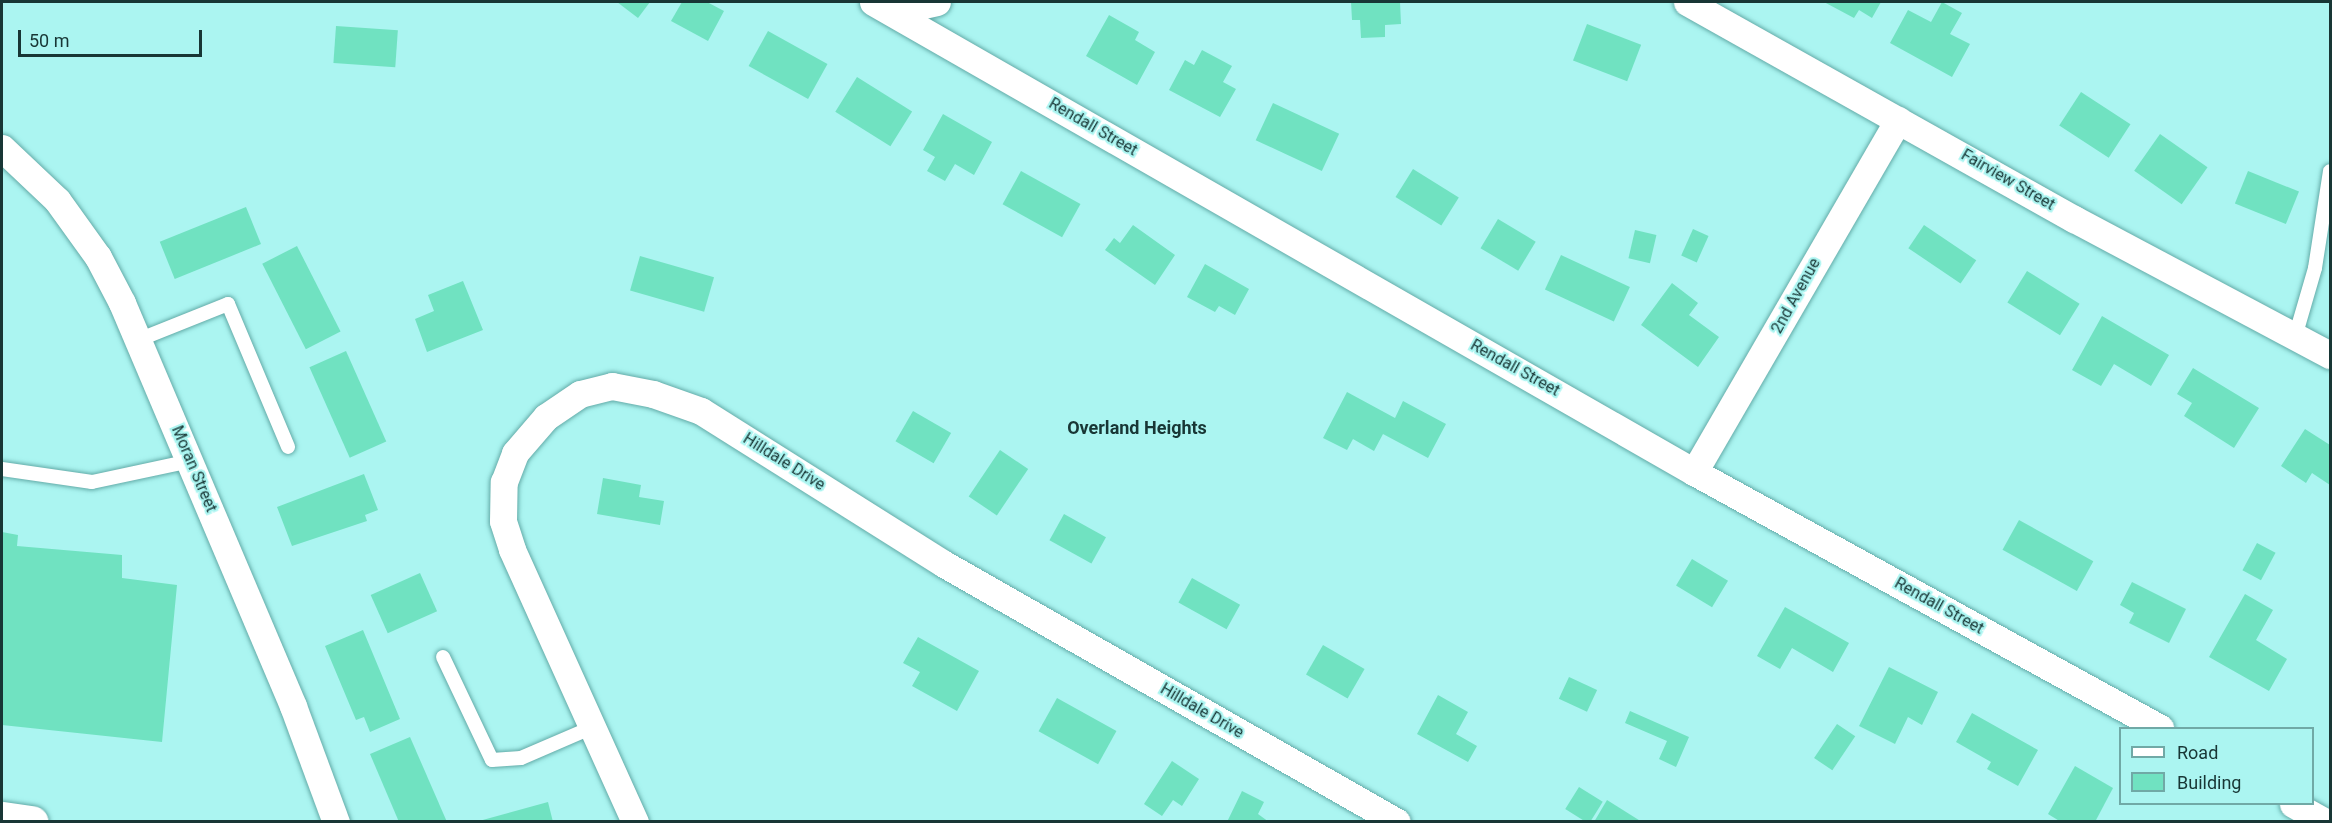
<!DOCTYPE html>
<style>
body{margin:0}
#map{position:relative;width:2332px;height:823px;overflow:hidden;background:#abf5f1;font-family:Roboto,sans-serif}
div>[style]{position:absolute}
.building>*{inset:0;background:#70e2c1;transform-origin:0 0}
.roads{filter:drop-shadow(0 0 2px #63aba8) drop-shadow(0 0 2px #63aba8)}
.service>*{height:14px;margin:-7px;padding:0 7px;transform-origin:7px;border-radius:7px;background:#fff}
.minor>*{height:27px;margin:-13.5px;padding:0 13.5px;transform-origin:13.5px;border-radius:13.5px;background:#fff}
.tertiary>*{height:33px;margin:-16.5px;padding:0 16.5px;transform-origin:16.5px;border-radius:16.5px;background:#fff}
span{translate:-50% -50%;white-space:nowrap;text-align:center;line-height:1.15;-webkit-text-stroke:4.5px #abf5f1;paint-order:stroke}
.street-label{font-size:16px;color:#183635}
.neighbourhood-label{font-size:18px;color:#183635;font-weight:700}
.frame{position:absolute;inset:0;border:3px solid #183635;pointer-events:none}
.legend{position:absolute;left:2119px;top:727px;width:195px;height:78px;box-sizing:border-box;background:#abf5f1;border:2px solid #70a9a6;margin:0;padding:8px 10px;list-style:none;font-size:18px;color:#183635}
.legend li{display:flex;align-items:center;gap:12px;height:30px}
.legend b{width:30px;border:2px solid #70a9a6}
.scale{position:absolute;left:18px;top:30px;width:184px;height:27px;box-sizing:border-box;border:3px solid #183635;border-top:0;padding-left:8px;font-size:18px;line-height:21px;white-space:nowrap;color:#183635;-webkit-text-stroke:4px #abf5f1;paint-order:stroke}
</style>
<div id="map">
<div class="building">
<div style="clip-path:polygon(617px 2px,650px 2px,638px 18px)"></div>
<div style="clip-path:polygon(682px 2px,707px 2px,724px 11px,708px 41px,671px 21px)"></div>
<div style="clip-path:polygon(1351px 2px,1400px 2px,1401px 24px,1385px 25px,1385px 37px,1361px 38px,1360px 20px,1352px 20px)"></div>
<div style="clip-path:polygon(1824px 2px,1881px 2px,1872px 18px,1859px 10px,1854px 18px)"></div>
<div style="clip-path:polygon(1942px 2px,1962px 13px,1950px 34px,1970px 44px,1952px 77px,1890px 43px,1908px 10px,1931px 22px)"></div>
<div style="clip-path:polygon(1109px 15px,1139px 32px,1135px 40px,1155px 52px,1137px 85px,1086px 56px)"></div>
<div style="left:1587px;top:24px;width:58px;height:39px;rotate:21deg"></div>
<div style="left:336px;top:26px;width:62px;height:37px;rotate:4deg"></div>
<div style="left:768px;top:31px;width:68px;height:40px;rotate:29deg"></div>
<div style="clip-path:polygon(1202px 50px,1232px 66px,1223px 82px,1236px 89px,1220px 117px,1169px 90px,1185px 60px,1194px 65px)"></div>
<div style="left:857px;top:77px;width:65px;height:41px;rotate:32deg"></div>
<div style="left:2081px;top:92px;width:59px;height:40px;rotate:33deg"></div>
<div style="left:1273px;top:103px;width:73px;height:41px;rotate:25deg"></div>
<div style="clip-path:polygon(943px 114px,992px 142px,974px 175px,955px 164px,945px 181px,927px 171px,935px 157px,923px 150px)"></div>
<div style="left:2160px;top:134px;width:58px;height:45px;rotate:35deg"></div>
<div style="left:1413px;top:169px;width:54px;height:33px;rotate:32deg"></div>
<div style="left:1021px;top:171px;width:68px;height:38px;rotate:29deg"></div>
<div style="left:2248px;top:171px;width:55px;height:35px;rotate:22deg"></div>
<div style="left:246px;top:207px;width:40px;height:93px;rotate:68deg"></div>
<div style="left:1498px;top:219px;width:44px;height:34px;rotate:31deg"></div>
<div style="clip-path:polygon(1133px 225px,1175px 255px,1155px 285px,1105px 250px,1114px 238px,1120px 243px)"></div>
<div style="left:1924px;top:225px;width:63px;height:28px;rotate:34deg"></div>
<div style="left:1693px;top:229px;width:17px;height:29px;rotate:24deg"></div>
<div style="left:1635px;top:230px;width:22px;height:29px;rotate:13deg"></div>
<div style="left:297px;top:246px;width:96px;height:39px;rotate:63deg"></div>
<div style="left:1561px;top:255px;width:76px;height:38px;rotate:25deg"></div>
<div style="left:640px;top:256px;width:77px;height:36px;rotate:16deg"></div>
<div style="clip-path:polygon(1205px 264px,1249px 289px,1235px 315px,1219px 306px,1215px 312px,1187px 297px)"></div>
<div style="left:2027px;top:271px;width:62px;height:37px;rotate:32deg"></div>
<div style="clip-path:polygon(463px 281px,483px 330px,427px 352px,415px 319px,434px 311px,428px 295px)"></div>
<div style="clip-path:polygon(1672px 283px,1698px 303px,1689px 315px,1719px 337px,1698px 367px,1641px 325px)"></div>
<div style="clip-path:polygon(2102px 316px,2169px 355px,2151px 386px,2114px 364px,2101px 386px,2072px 370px)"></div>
<div style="left:346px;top:351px;width:99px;height:40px;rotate:66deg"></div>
<div style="clip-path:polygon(2193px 368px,2259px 408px,2234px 448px,2184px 416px,2192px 403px,2177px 394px)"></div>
<div style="clip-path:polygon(1347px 392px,1395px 418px,1403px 401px,1446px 424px,1428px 458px,1383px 434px,1374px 451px,1353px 439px,1347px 450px,1323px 438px)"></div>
<div style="left:913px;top:411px;width:44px;height:35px;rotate:30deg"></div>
<div style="clip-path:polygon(2305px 429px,2330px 445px,2330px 485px,2312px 473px,2306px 483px,2281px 466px)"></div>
<div style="left:1000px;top:450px;width:34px;height:56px;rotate:34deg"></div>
<div style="clip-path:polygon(364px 474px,378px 510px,365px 515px,367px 521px,292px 546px,277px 507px)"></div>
<div style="clip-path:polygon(603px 478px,641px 485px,639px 497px,664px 501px,660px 525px,597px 514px)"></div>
<div style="left:1064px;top:514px;width:48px;height:30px;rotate:29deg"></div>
<div style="left:2019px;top:520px;width:85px;height:34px;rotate:29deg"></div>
<div style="clip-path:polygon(2px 532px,18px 535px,17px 546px,122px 555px,122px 578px,177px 585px,162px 742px,2px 725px)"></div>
<div style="left:2257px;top:543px;width:21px;height:31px;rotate:28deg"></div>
<div style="left:1692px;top:559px;width:42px;height:31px;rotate:31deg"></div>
<div style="left:420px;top:573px;width:42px;height:54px;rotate:66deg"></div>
<div style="left:1192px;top:578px;width:55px;height:28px;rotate:29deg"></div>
<div style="clip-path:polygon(2132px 582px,2186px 609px,2169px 643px,2129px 623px,2134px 613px,2120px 605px)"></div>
<div style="clip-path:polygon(2245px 594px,2273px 610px,2256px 640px,2287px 659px,2269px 691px,2209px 657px)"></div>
<div style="clip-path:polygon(1785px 607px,1849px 643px,1833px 672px,1792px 648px,1780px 669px,1757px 656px)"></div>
<div style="clip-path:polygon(363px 630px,400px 719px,370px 732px,364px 717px,356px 720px,325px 646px)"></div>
<div style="clip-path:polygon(918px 637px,979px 671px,957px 711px,912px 686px,920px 672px,903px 663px)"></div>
<div style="left:1323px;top:645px;width:48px;height:34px;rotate:30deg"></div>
<div style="clip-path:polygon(1889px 667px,1938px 692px,1922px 725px,1908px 717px,1895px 744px,1859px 726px)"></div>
<div style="left:1569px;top:677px;width:31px;height:24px;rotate:25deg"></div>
<div style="clip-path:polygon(1438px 695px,1468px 712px,1456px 734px,1477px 746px,1468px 762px,1417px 734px)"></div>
<div style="left:1057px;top:698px;width:68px;height:38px;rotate:29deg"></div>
<div style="clip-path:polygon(1630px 711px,1689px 737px,1676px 767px,1659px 759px,1667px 741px,1625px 723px)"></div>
<div style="clip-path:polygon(1972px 713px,2038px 750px,2018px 786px,1987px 769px,1991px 762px,1956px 742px)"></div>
<div style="left:1837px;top:724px;width:22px;height:41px;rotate:34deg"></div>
<div style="clip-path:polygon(410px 737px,447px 822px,399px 822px,370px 754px)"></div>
<div style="clip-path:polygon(1172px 761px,1199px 779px,1182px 806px,1173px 800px,1162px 816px,1144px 804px)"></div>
<div style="clip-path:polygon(2075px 766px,2113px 788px,2095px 822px,2061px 822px,2048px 814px)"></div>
<div style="left:1579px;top:787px;width:28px;height:26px;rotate:32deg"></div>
<div style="clip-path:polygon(1242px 791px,1264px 802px,1258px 814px,1269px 822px,1227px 822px)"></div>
<div style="clip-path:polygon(1607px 800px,1642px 822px,1594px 822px)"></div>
<div style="clip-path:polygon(548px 802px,553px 822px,479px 822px,479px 821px)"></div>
</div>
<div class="roads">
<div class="service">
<div style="left:2295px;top:337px;width:72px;rotate:-73.8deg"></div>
<div style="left:2315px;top:268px;width:98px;rotate:-81.2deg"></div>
<div style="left:138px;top:340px;width:97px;rotate:-21.8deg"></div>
<div style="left:228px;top:304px;width:155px;rotate:67.2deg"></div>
<div style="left:2px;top:469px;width:91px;rotate:8.2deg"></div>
<div style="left:92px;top:482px;width:100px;rotate:-12.1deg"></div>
<div style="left:443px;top:657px;width:114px;rotate:64.6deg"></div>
<div style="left:492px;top:760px;width:29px;rotate:-4deg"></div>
<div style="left:521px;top:758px;width:78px;rotate:-23.3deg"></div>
</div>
<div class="minor">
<div style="left:873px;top:2px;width:946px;rotate:29.79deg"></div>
<div style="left:1694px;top:472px;width:532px;rotate:28.78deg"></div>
<div style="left:1687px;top:2px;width:444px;rotate:29.3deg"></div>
<div style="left:2074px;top:219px;width:290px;rotate:28deg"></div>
<div style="left:892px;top:12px;width:46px;rotate:-12.5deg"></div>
<div style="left:2px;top:148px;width:76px;rotate:43.4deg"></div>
<div style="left:57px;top:200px;width:70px;rotate:54.3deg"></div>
<div style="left:98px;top:257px;width:52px;rotate:62.4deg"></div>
<div style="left:122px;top:303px;width:438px;rotate:67deg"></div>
<div style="left:293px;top:706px;width:124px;rotate:69.7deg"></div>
<div style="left:1694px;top:472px;width:407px;rotate:-59.9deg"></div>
<div style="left:2293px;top:804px;width:37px;rotate:29deg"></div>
<div style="left:635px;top:822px;width:299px;rotate:-114.3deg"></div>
<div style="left:512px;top:549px;width:29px;rotate:-108deg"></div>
<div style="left:503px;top:521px;width:39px;rotate:-89deg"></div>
<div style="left:504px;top:482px;width:31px;rotate:-69deg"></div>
<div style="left:515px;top:453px;width:48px;rotate:-49.3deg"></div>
<div style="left:546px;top:417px;width:41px;rotate:-34.1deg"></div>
<div style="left:580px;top:394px;width:33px;rotate:-14deg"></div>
<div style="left:612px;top:386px;width:42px;rotate:11deg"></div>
<div style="left:653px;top:394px;width:51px;rotate:19.5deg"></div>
<div style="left:701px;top:411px;width:287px;rotate:32.2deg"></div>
<div style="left:944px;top:564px;width:521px;rotate:29.66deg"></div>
</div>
<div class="tertiary">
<div style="left:2px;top:818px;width:30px;rotate:8deg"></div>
</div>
</div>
<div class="street-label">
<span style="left:1093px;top:127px;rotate:30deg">Rendall Street</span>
<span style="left:2008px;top:180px;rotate:30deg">Fairview Street</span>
<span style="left:1796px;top:296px;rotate:-61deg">2nd Avenue</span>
<span style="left:1515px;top:368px;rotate:29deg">Rendall Street</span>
<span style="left:784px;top:462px;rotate:32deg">Hilldale Drive</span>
<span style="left:194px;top:469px;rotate:67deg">Moran Street</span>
<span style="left:1939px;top:606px;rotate:29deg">Rendall Street</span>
<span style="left:1202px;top:711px;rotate:30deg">Hilldale Drive</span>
</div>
<div class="neighbourhood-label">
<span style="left:1137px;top:428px">Overland Heights</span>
</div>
<div class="frame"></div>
<ul class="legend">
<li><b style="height:8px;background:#fff"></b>Road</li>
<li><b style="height:16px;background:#70e2c1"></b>Building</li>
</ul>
<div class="scale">50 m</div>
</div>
